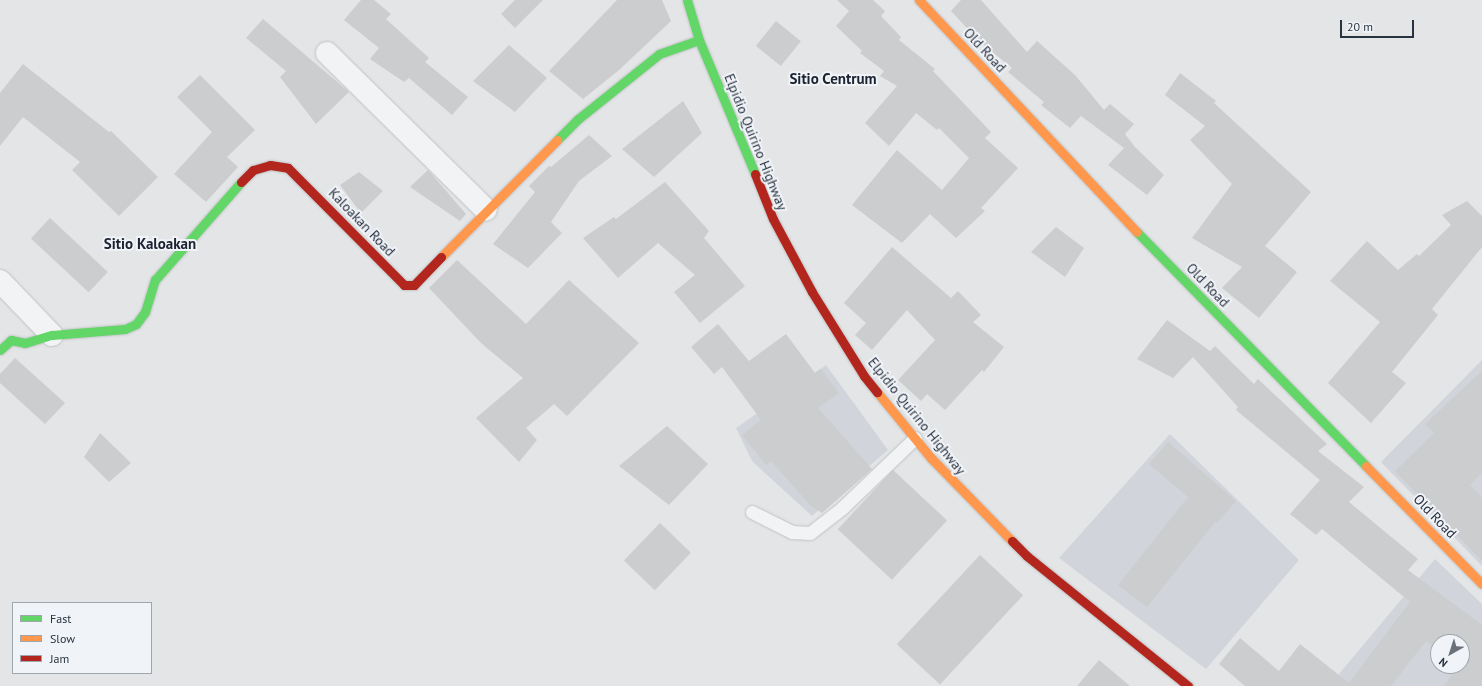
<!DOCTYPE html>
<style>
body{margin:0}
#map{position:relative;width:1482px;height:686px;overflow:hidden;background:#e3e5e7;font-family:"PT Sans",sans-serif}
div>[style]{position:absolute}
.built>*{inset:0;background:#d1d4da}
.building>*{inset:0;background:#cbcdcf;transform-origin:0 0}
.roads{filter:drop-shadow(0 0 1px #c1c3c5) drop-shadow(0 0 1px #c1c3c5)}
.lane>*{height:13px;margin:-6.5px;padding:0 6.5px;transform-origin:6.5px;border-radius:6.5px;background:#f1f3f4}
.street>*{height:22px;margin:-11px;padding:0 11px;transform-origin:11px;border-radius:11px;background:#f1f3f4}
.fast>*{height:9px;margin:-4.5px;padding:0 4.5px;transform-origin:4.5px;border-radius:4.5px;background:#63d668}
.slow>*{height:9px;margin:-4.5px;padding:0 4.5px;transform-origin:4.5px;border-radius:4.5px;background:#ff974d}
.jam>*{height:9px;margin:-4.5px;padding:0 4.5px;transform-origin:4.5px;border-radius:4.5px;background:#b3261e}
span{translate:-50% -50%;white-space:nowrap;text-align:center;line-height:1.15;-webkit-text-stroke:4px #f0f3f7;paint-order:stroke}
.street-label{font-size:14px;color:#293240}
.neighbourhood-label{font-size:15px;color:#1c2331;font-weight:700}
.legend{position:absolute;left:12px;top:602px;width:140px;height:72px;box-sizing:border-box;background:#f0f3f7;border:1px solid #a0a6ae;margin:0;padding:5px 7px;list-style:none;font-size:12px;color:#293240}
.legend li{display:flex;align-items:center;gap:8px;height:20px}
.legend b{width:20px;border:1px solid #a0a6ae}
.north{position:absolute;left:1430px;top:634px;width:40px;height:40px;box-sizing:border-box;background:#f0f3f7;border:1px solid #a0a6ae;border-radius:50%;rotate:219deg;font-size:11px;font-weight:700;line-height:16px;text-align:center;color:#293240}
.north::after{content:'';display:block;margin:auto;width:14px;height:18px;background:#6a717a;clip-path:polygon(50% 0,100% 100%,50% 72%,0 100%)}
.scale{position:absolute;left:1340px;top:20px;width:74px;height:18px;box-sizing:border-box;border:2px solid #293240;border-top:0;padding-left:5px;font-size:12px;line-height:14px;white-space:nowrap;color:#293240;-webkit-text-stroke:3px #f0f3f7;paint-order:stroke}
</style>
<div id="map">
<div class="built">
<div style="clip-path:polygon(1482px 360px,1482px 566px,1381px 462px)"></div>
<div style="clip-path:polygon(826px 365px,888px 450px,812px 516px,752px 461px,736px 428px)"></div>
<div style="clip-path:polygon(1170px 434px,1299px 560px,1206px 669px,1059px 558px)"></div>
<div style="clip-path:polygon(evenodd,1435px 559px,1482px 604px,1482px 686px,1329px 686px,1435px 559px,1438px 642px,1462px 642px,1462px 666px,1438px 666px,1438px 642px)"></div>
</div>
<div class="building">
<div style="clip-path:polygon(361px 0,374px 0,391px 14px,386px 19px,429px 58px,425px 62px,468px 97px,452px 115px,409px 78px,404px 82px,370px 59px,379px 48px,344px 20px)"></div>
<div style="clip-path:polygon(515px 0,543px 0,515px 28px,501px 14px)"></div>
<div style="clip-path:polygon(617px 0,662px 0,671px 21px,619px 70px,583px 99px,549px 71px)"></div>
<div style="clip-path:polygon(837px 0,873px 0,885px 11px,881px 16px,901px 37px,899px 40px,935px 69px,933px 71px,991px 132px,985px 138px,1018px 168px,981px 208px,985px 211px,956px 238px,930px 214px,902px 243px,852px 205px,897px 150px,942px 190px,969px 158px,939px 128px,937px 130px,916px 113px,889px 146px,865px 123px,897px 86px,880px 76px,884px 71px,860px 53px,862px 51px,836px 26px,849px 11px)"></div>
<div style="clip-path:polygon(961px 0,981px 0,1027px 52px,1037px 41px,1075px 75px,1104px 110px,1110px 104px,1134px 124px,1125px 134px,1135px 147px,1164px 175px,1147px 195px,1108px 165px,1124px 148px,1081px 116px,1070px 128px,1041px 105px,1044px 102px,1008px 72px,1012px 68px,979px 41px,951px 11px)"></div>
<div style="clip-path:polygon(263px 19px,349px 92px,316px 124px,280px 77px,286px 71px,246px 38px)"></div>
<div style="left:776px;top:21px;width:32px;height:32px;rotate:39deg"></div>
<div style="clip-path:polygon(509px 45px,547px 78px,515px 112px,473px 81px)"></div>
<div style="clip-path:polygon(23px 64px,109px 132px,111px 131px,158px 177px,119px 216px,72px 170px,80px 162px,23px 117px,0 146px,0 93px)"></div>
<div style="clip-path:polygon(1180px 73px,1216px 101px,1214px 103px,1311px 192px,1265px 246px,1297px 272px,1259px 318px,1222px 288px,1242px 267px,1192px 238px,1232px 184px,1190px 140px,1205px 126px,1165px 95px)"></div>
<div style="clip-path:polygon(200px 75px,255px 130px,227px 157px,238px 167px,206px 202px,174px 174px,212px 132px,177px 97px)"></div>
<div style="clip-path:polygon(683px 101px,702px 133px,654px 177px,622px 149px)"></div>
<div style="clip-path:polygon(589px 135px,612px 156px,579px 181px,551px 222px,562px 233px,528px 268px,493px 244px,535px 192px,529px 186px,549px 166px,551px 167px)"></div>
<div style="clip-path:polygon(428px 170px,466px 214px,460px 221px,410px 187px)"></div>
<div style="clip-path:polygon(359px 172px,383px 191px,361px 213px,340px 185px)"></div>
<div style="clip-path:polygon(665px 182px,709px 231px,704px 238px,745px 286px,700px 323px,674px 292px,695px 275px,658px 243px,618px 278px,583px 238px,614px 217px,616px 219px)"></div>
<div style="clip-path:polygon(1467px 201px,1482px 216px,1482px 247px,1432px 309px,1438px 315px,1392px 372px,1406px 383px,1371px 423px,1328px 383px,1380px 322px,1330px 281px,1367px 241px,1398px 270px,1417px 254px,1419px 256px,1451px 225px,1442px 215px)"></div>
<div style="left:50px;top:218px;width:79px;height:28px;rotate:43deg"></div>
<div style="clip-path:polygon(1056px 227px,1084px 248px,1065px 277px,1031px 252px)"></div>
<div style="clip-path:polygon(892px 247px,951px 298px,958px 291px,981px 315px,973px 322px,1004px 347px,984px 372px,982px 370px,945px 410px,927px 394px,921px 401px,898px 380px,935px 340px,907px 310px,872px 350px,855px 335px,866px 323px,844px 303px)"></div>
<div style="clip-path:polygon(457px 260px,526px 324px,569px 280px,639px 343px,567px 416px,554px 404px,526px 428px,537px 440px,519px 462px,476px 418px,523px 378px,481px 343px,429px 288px)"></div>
<div style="clip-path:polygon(1167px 320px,1210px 351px,1215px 346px,1254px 384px,1258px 379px,1327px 444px,1318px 451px,1364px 487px,1349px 502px,1418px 559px,1408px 570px,1482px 625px,1482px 686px,1444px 686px,1458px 666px,1462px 666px,1462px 642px,1438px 642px,1438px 650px,1426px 641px,1391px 686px,1245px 686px,1219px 664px,1240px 638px,1279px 671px,1300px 644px,1349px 683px,1410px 602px,1322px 529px,1316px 535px,1290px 514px,1320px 480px,1236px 410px,1238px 407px,1193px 357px,1173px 378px,1137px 359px)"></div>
<div style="clip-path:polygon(718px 324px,749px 361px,786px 334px,815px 373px,821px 369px,839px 393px,818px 408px,872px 469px,822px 513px,811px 506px,771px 461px,766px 465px,742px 435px,761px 420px,722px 367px,714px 374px,691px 347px)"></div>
<div style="clip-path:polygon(15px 358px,65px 403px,45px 424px,0 383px,0 374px)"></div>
<div style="clip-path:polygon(1482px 371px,1482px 473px,1470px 485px,1482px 498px,1482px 561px,1395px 471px,1434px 433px,1425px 424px)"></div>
<div style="clip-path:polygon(667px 426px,708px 464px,669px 505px,619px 466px)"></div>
<div style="clip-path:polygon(100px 433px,131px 463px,109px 482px,84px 457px)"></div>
<div style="clip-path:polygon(1168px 442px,1236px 501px,1217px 523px,1216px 521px,1147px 607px,1118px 585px,1188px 497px,1149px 464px)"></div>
<div style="left:893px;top:470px;width:74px;height:81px;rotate:43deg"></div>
<div style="left:660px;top:523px;width:43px;height:52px;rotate:44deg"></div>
<div style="left:980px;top:555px;width:59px;height:122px;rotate:43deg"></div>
<div style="clip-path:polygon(1099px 660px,1130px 686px,1077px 686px)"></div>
</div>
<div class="roads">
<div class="lane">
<div style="left:752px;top:512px;width:45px;rotate:26.6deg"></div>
<div style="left:792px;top:532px;width:18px;rotate:3deg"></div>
<div style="left:810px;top:533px;width:41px;rotate:-38deg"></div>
<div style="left:842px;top:508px;width:101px;rotate:-43.8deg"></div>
</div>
<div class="street">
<div style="left:327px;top:53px;width:223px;rotate:44.6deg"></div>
<div style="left:0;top:281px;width:75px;rotate:46.1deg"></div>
</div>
<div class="fast">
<div style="left:687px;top:0;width:42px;rotate:73.3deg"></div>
<div style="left:699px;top:40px;width:145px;rotate:67.3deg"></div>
<div style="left:557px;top:140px;width:30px;rotate:-45deg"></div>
<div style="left:578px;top:119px;width:104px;rotate:-38.7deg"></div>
<div style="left:659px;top:54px;width:42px;rotate:-19.3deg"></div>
<div style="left:1137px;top:232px;width:327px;rotate:45.6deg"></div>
<div style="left:0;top:350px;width:15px;rotate:-42deg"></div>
<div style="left:11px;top:340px;width:14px;rotate:12deg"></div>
<div style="left:25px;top:343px;width:28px;rotate:-17deg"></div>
<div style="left:52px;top:335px;width:73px;rotate:-4.7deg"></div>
<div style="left:125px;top:329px;width:12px;rotate:-24deg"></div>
<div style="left:136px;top:324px;width:15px;rotate:-53deg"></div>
<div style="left:145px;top:312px;width:34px;rotate:-73deg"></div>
<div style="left:155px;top:280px;width:130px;rotate:-48.7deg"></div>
</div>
<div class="slow">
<div style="left:919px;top:0;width:318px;rotate:46.8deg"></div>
<div style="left:441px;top:257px;width:165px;rotate:-45.2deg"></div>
<div style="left:877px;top:392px;width:85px;rotate:50.7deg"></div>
<div style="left:931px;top:458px;width:116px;rotate:45.7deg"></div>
<div style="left:1366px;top:466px;width:165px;rotate:45.5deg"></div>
</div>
<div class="jam">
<div style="left:755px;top:174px;width:48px;rotate:68.2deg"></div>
<div style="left:773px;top:219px;width:83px;rotate:61.9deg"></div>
<div style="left:812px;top:292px;width:99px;rotate:58.2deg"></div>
<div style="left:864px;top:376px;width:21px;rotate:51deg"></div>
<div style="left:241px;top:182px;width:17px;rotate:-45deg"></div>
<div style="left:253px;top:170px;width:18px;rotate:-16deg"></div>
<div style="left:270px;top:165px;width:18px;rotate:9deg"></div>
<div style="left:288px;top:168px;width:165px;rotate:45.2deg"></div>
<div style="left:404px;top:285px;width:10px"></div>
<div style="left:414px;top:285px;width:39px;rotate:-46deg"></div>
<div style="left:1012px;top:541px;width:21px;rotate:45deg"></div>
<div style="left:1027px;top:556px;width:207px;rotate:38.9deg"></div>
</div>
</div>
<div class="street-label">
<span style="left:985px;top:50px;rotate:47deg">Old Road</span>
<span style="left:756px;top:142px;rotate:68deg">Elpidio Quirino Highway</span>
<span style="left:362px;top:222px;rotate:46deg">Kaloakan Road</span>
<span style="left:1208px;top:285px;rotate:46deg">Old Road</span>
<span style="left:917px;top:416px;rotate:51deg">Elpidio Quirino Highway</span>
<span style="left:1435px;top:516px;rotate:46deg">Old Road</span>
</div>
<div class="neighbourhood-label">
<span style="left:833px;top:79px">Sitio Centrum</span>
<span style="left:150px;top:244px">Sitio Kaloakan</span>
</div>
<ul class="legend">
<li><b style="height:5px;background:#63d668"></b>Fast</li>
<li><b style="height:5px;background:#ff974d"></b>Slow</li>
<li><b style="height:5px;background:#b3261e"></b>Jam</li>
</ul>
<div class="north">N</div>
<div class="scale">20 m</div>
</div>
